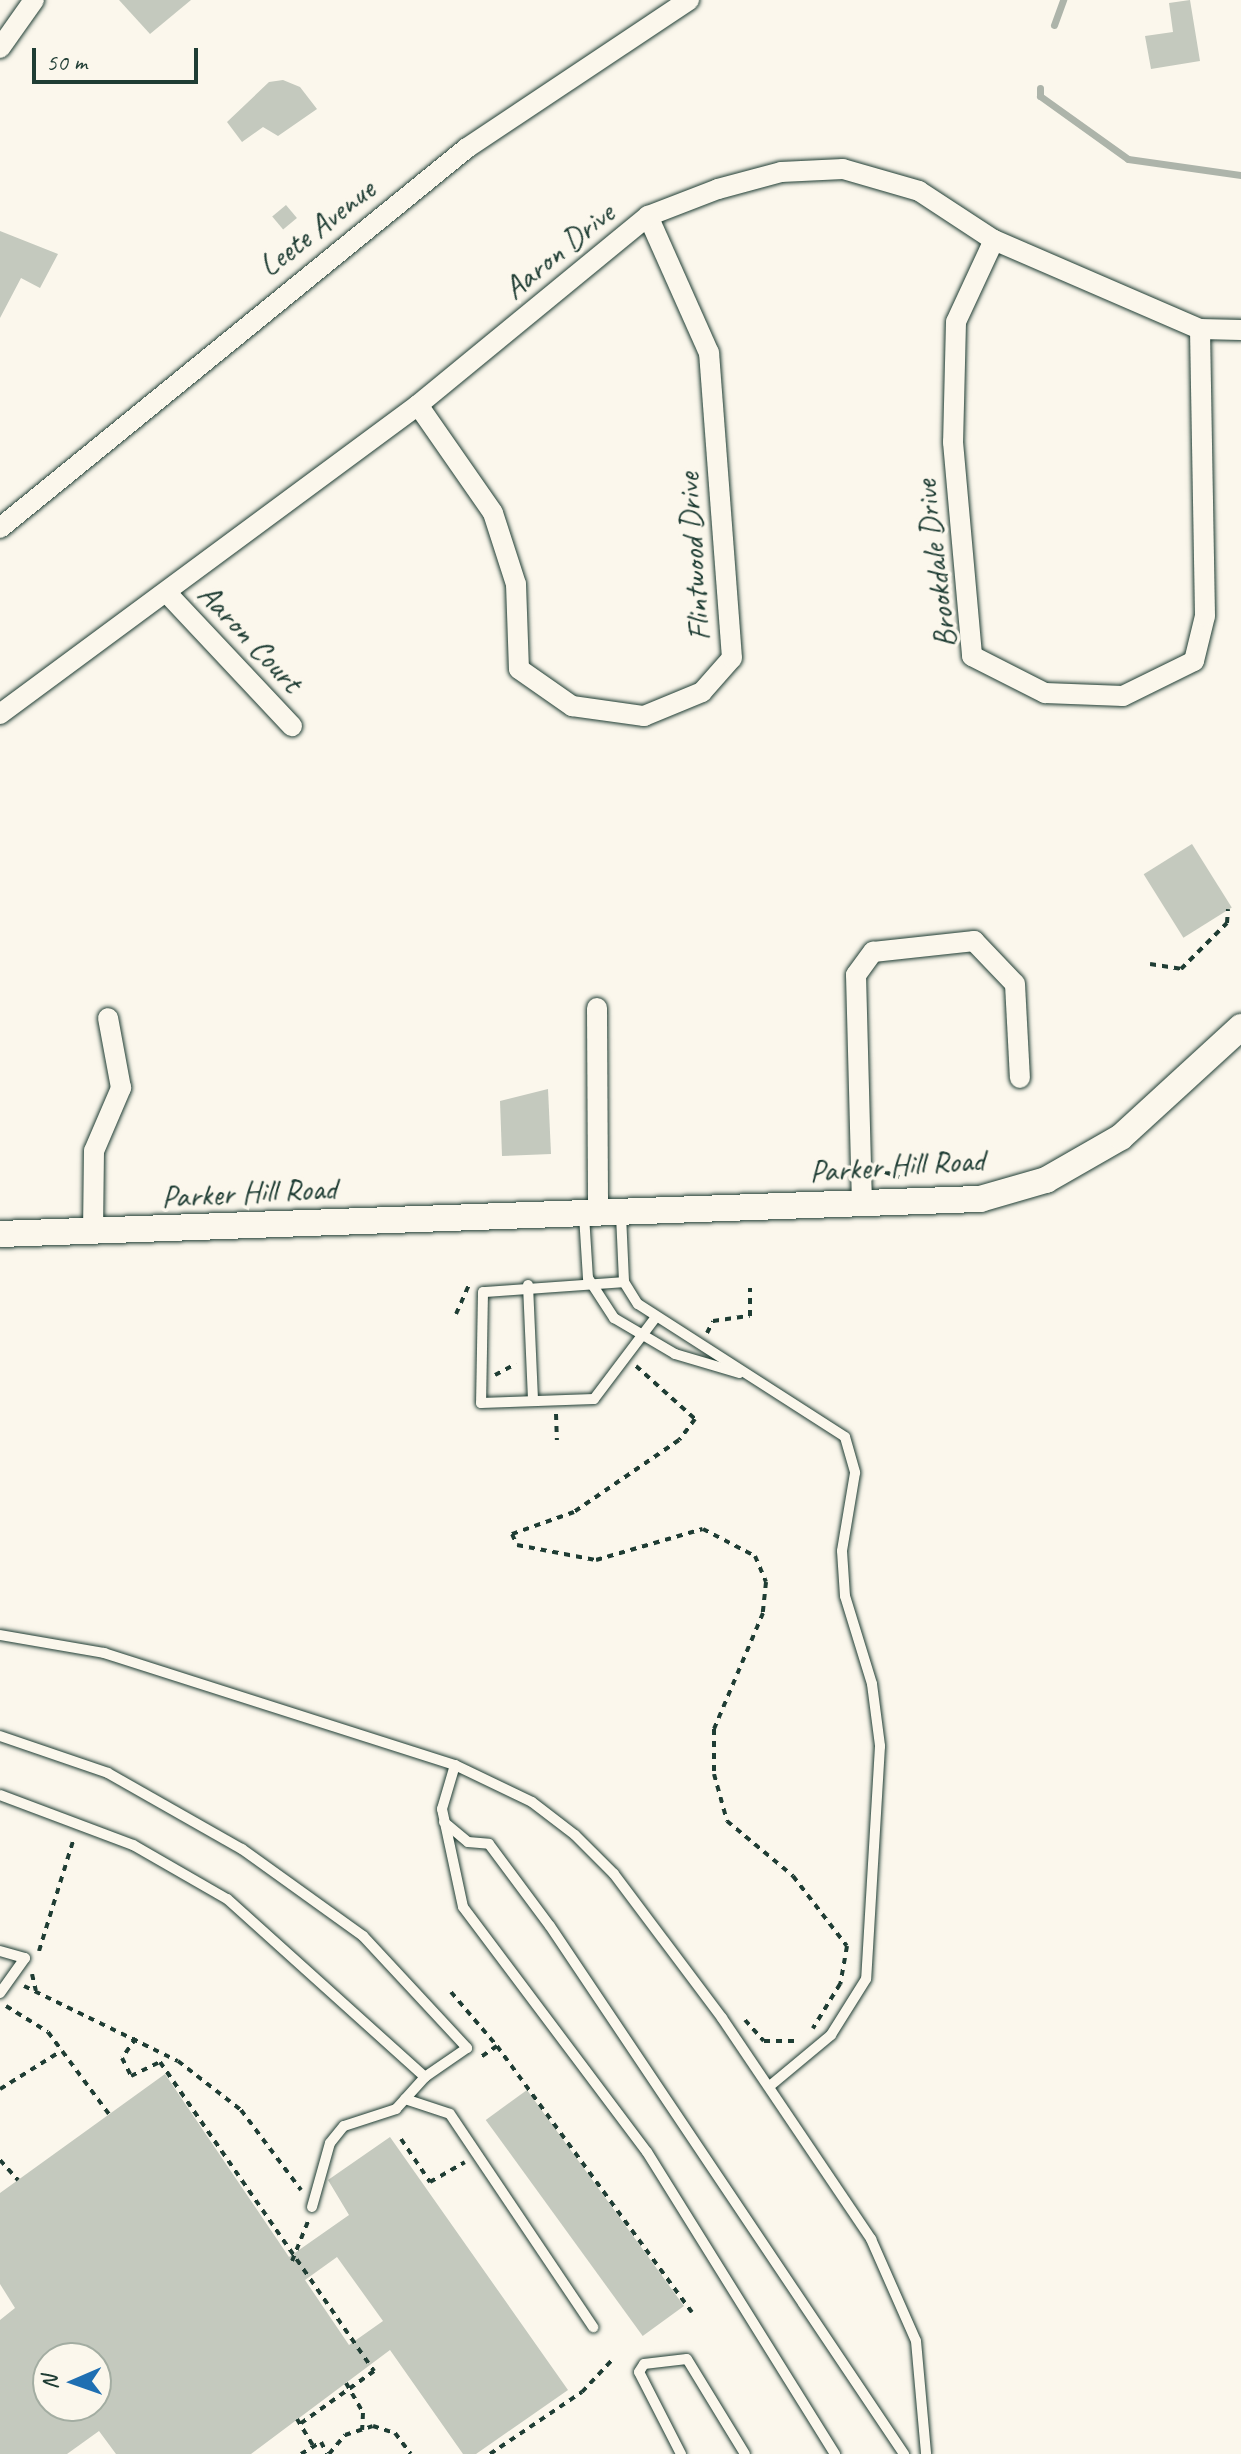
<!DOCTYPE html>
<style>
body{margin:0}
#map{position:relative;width:1241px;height:2454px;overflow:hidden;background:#fbf7ec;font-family:Caveat,sans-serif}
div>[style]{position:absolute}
.stream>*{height:7px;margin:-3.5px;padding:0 3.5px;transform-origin:3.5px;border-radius:3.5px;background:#adb4aa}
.building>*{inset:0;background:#c4c9be;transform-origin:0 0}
.path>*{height:4px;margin-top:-2px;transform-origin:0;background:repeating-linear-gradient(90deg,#1f3d34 0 6px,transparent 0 12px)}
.roads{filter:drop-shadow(0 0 2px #1f3d34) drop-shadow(0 0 2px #1f3d34)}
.service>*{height:10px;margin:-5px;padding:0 5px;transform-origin:5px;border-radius:5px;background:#fbf7ec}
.minor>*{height:20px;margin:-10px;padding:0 10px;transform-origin:10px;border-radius:10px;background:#fbf7ec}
.tertiary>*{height:26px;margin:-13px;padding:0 13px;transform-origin:13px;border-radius:13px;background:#fbf7ec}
span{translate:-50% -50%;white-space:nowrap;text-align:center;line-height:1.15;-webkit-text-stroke:7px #fbf7ec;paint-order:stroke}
.street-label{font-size:32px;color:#1f3d34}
.north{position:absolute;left:32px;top:2342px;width:80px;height:80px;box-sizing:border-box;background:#fbf7ec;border:2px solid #a3ada2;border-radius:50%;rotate:268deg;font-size:22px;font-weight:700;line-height:32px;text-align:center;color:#1f3d34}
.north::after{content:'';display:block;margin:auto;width:28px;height:36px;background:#1f6fb2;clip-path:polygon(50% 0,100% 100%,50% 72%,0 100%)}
.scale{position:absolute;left:32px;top:48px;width:166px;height:36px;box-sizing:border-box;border:4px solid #1f3d34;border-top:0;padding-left:10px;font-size:24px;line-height:28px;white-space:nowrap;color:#1f3d34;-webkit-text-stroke:6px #fbf7ec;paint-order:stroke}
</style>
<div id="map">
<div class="stream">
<div style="left:1054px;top:25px;width:27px;rotate:-70deg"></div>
<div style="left:1040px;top:88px;width:8px;rotate:90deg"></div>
<div style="left:1040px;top:96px;width:108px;rotate:35.6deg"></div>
<div style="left:1128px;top:159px;width:114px;rotate:8.1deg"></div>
</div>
<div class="building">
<div style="clip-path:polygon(119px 0,191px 0,150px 34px)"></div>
<div style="clip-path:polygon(1190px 0,1200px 61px,1151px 69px,1145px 36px,1173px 32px,1169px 3px)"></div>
<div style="clip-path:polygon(283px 80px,300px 87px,317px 109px,278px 136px,263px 127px,242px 142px,227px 122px,269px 82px)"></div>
<div style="left:286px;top:205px;width:17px;height:18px;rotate:50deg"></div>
<div style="clip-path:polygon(0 231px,58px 254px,40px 288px,21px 278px,0 318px)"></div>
<div style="left:1192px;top:844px;width:75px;height:57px;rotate:58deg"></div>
<div style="clip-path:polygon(548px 1089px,551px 1154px,502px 1156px,500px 1101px)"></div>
<div style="clip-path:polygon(evenodd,165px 2074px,289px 2257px,349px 2215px,328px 2180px,390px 2137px,568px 2390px,476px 2454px,463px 2454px,390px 2350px,251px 2454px,116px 2454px,99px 2431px,67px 2454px,0 2454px,0 2320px,15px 2308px,0 2284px,0 2193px,165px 2074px,337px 2257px,383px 2321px,349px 2345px,305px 2280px,337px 2257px,165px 2074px,48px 2358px,96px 2358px,96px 2406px,48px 2406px,48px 2358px)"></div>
<div style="left:527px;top:2090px;width:267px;height:51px;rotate:54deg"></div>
</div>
<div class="path">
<div style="left:1150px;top:964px;width:31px;rotate:9deg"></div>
<div style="left:1181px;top:969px;width:65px;rotate:-45deg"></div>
<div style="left:1227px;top:923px;width:14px;rotate:-86deg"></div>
<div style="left:885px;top:1172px;width:15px;rotate:20deg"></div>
<div style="left:456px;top:1314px;width:35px;rotate:-66deg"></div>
<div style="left:707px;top:1333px;width:13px;rotate:-63deg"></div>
<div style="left:713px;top:1321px;width:37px;rotate:-8deg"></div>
<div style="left:750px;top:1316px;width:28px;rotate:-90deg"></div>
<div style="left:636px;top:1366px;width:79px;rotate:41.9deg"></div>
<div style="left:695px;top:1419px;width:26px;rotate:127deg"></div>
<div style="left:679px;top:1440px;width:127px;rotate:145.6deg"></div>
<div style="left:574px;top:1512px;width:66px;rotate:160.5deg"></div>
<div style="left:512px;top:1534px;width:12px;rotate:66deg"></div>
<div style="left:517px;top:1545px;width:80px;rotate:10.8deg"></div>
<div style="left:596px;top:1560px;width:111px;rotate:-16.2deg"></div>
<div style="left:703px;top:1529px;width:59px;rotate:27.4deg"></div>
<div style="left:755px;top:1556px;width:28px;rotate:67deg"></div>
<div style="left:766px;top:1582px;width:31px;rotate:96deg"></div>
<div style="left:763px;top:1613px;width:126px;rotate:112.9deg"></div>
<div style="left:714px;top:1729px;width:45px;rotate:90deg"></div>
<div style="left:714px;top:1774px;width:49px;rotate:74.5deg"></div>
<div style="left:727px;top:1821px;width:86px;rotate:39.8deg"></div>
<div style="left:793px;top:1876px;width:88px;rotate:52.4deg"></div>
<div style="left:847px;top:1946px;width:39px;rotate:100deg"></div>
<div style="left:840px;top:1984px;width:52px;rotate:121.5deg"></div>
<div style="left:495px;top:1375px;width:24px;rotate:-28deg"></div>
<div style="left:556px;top:1414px;width:26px;rotate:88deg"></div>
<div style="left:39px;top:1951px;width:118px;rotate:-72.8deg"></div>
<div style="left:32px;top:1974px;width:17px;rotate:77deg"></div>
<div style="left:24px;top:1986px;width:171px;rotate:26deg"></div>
<div style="left:178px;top:2061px;width:80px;rotate:37.9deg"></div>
<div style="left:241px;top:2110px;width:100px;rotate:53.1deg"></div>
<div style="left:451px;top:1992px;width:71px;rotate:49.6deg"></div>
<div style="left:497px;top:2046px;width:22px;rotate:146deg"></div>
<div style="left:6px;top:2006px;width:49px;rotate:31.8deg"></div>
<div style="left:48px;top:2032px;width:102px;rotate:53.4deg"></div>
<div style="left:745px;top:2020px;width:28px;rotate:48deg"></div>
<div style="left:764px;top:2041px;width:33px"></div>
<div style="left:136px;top:2038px;width:24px;rotate:125deg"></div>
<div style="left:122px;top:2058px;width:20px;rotate:63deg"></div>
<div style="left:131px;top:2076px;width:32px;rotate:-26deg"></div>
<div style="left:160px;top:2062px;width:376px;rotate:55.3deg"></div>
<div style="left:374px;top:2371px;width:91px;rotate:144.4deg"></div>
<div style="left:497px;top:2046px;width:330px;rotate:53.8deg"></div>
<div style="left:0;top:2089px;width:72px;rotate:-31.9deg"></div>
<div style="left:401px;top:2139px;width:52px;rotate:56deg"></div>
<div style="left:430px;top:2182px;width:40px;rotate:-29.7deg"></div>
<div style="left:0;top:2160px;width:27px;rotate:48deg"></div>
<div style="left:292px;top:2261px;width:45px;rotate:-68deg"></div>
<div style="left:346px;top:2383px;width:34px;rotate:60deg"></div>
<div style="left:363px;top:2413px;width:17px;rotate:93deg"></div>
<div style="left:297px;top:2419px;width:31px;rotate:59deg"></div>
<div style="left:301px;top:2454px;width:23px;rotate:-31deg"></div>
<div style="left:321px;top:2442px;width:13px;rotate:63deg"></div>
<div style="left:329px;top:2454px;width:25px;rotate:-50deg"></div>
<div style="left:345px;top:2435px;width:29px;rotate:-18deg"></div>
<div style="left:373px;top:2426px;width:23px;rotate:18deg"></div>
<div style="left:395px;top:2433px;width:26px;rotate:53deg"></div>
<div style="left:490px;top:2454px;width:111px;rotate:-34deg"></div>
<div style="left:582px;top:2392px;width:44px;rotate:-46.8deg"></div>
</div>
<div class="roads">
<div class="service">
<div style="left:584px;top:1215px;width:63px;rotate:86.4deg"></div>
<div style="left:588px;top:1278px;width:48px;rotate:57deg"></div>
<div style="left:614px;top:1318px;width:71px;rotate:30.5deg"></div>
<div style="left:675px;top:1354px;width:67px;rotate:16.5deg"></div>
<div style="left:621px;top:1215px;width:67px;rotate:87.4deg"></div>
<div style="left:624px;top:1282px;width:26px;rotate:58deg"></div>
<div style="left:638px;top:1304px;width:246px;rotate:32.7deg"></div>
<div style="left:845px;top:1437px;width:37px;rotate:74deg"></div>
<div style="left:855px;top:1473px;width:79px;rotate:99.5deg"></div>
<div style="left:842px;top:1551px;width:45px;rotate:86.2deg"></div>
<div style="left:845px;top:1596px;width:92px;rotate:72.9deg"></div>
<div style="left:872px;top:1684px;width:63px;rotate:82.6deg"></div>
<div style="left:880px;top:1746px;width:233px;rotate:93.4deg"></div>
<div style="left:866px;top:1979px;width:66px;rotate:122deg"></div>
<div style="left:831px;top:2035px;width:78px;rotate:140.2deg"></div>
<div style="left:624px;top:1282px;width:141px;rotate:175.9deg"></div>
<div style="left:483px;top:1292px;width:111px;rotate:91deg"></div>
<div style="left:481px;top:1403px;width:113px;rotate:-2deg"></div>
<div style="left:594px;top:1399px;width:103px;rotate:-52.9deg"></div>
<div style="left:528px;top:1285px;width:116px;rotate:87.5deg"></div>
<div style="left:0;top:1635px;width:106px;rotate:9.8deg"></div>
<div style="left:104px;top:1653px;width:368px;rotate:17.7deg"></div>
<div style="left:455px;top:1765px;width:85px;rotate:25.7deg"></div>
<div style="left:532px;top:1802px;width:54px;rotate:37.5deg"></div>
<div style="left:575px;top:1835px;width:55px;rotate:45deg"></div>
<div style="left:614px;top:1874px;width:180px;rotate:53.1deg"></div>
<div style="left:722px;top:2018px;width:267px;rotate:56deg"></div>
<div style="left:871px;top:2239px;width:111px;rotate:66.2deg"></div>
<div style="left:916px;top:2341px;width:113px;rotate:84.9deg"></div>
<div style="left:0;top:1736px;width:114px;rotate:18.9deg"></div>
<div style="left:108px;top:1773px;width:154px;rotate:29.6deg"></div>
<div style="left:242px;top:1849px;width:149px;rotate:35.7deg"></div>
<div style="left:363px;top:1936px;width:153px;rotate:47.1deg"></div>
<div style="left:467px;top:2048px;width:51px;rotate:145.4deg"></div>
<div style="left:425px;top:2077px;width:266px;rotate:-138deg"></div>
<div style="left:227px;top:1899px;width:108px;rotate:-150.1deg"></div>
<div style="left:133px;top:1845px;width:142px;rotate:-159.4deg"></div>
<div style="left:455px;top:1765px;width:46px;rotate:106.5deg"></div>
<div style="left:442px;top:1809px;width:100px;rotate:77.9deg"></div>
<div style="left:463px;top:1907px;width:306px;rotate:53.1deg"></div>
<div style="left:647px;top:2152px;width:356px;rotate:58.1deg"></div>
<div style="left:444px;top:1822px;width:31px;rotate:40deg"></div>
<div style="left:468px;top:1842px;width:21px;rotate:5deg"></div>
<div style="left:489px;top:1844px;width:102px;rotate:53.4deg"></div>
<div style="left:550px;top:1926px;width:636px;rotate:56.16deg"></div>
<div style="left:0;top:1951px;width:26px;rotate:16deg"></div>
<div style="left:25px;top:1958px;width:43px;rotate:125.5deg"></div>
<div style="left:405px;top:2099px;width:47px;rotate:18.4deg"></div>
<div style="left:450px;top:2114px;width:257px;rotate:56.1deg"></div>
<div style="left:312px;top:2207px;width:66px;rotate:-74.3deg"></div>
<div style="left:330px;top:2143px;width:22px;rotate:-51deg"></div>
<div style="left:344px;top:2126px;width:55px;rotate:-18.1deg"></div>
<div style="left:396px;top:2109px;width:43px;rotate:-47.8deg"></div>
<div style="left:681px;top:2454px;width:92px;rotate:-117.1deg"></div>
<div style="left:639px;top:2372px;width:9px;rotate:-58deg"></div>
<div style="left:644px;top:2364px;width:43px;rotate:-6.6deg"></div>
<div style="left:687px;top:2359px;width:111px;rotate:58.6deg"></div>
</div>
<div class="minor">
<div style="left:0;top:48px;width:59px;rotate:-54.7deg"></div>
<div style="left:994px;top:240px;width:90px;rotate:114.9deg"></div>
<div style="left:956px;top:322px;width:120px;rotate:91.4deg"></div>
<div style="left:953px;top:442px;width:215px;rotate:84.9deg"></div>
<div style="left:972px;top:656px;width:82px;rotate:26.9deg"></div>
<div style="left:1045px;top:693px;width:78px;rotate:2.2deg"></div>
<div style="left:1123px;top:696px;width:79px;rotate:-26.2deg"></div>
<div style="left:1194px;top:661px;width:46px;rotate:-76.3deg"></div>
<div style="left:1205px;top:616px;width:287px;rotate:-91deg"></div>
<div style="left:418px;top:405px;width:131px;rotate:55.2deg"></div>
<div style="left:493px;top:513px;width:75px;rotate:72.1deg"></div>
<div style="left:516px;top:584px;width:85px;rotate:88deg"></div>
<div style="left:519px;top:669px;width:65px;rotate:34.9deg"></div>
<div style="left:572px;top:706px;width:73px;rotate:7.9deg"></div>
<div style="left:644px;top:716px;width:63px;rotate:-22.5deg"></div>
<div style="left:702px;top:692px;width:45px;rotate:-48.6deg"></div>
<div style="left:732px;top:658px;width:306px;rotate:-94.3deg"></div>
<div style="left:709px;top:353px;width:150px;rotate:-114deg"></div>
<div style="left:0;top:528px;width:602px;rotate:-39.14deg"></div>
<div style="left:467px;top:148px;width:267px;rotate:-33.7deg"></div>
<div style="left:166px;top:592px;width:184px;rotate:46.8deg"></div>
<div style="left:0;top:714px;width:520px;rotate:-36.47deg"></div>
<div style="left:418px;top:405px;width:298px;rotate:-39.4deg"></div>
<div style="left:648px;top:216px;width:75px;rotate:-21.1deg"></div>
<div style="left:718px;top:189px;width:65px;rotate:-15.1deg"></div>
<div style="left:781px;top:172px;width:62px;rotate:-2.8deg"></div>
<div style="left:843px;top:169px;width:79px;rotate:16.1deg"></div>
<div style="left:919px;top:191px;width:90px;rotate:33.2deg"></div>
<div style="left:994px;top:240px;width:224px;rotate:23.4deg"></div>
<div style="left:1200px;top:329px;width:41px;rotate:1.4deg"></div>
<div style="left:597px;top:1008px;width:207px;rotate:89.7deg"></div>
<div style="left:862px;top:1204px;width:229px;rotate:-91.5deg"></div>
<div style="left:856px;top:975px;width:29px;rotate:-54deg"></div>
<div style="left:873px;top:952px;width:102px;rotate:-6.2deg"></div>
<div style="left:974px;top:941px;width:59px;rotate:46.4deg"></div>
<div style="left:1015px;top:984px;width:94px;rotate:87deg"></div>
<div style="left:93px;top:1232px;width:81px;rotate:-89.3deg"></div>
<div style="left:94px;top:1151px;width:69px;rotate:-66.8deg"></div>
<div style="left:121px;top:1088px;width:71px;rotate:-100.5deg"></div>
</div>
<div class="tertiary">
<div style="left:0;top:1234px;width:981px;rotate:-2.05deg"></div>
<div style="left:980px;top:1199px;width:69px;rotate:-16.1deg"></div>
<div style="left:1046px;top:1180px;width:86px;rotate:-29.8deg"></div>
<div style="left:1121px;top:1137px;width:163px;rotate:-42.5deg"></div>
</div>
</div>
<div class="street-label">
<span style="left:317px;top:228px;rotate:-38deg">Leete Avenue</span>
<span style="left:559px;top:251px;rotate:-39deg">Aaron Drive</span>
<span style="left:694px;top:557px;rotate:-94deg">Flintwood Drive</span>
<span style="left:936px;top:564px;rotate:-97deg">Brookdale Drive</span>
<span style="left:250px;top:638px;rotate:47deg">Aaron Court</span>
<span style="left:897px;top:1166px;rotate:-4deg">Parker Hill Road</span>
<span style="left:249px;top:1193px;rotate:-3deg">Parker Hill Road</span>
</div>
<div class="north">N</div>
<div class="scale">50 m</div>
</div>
